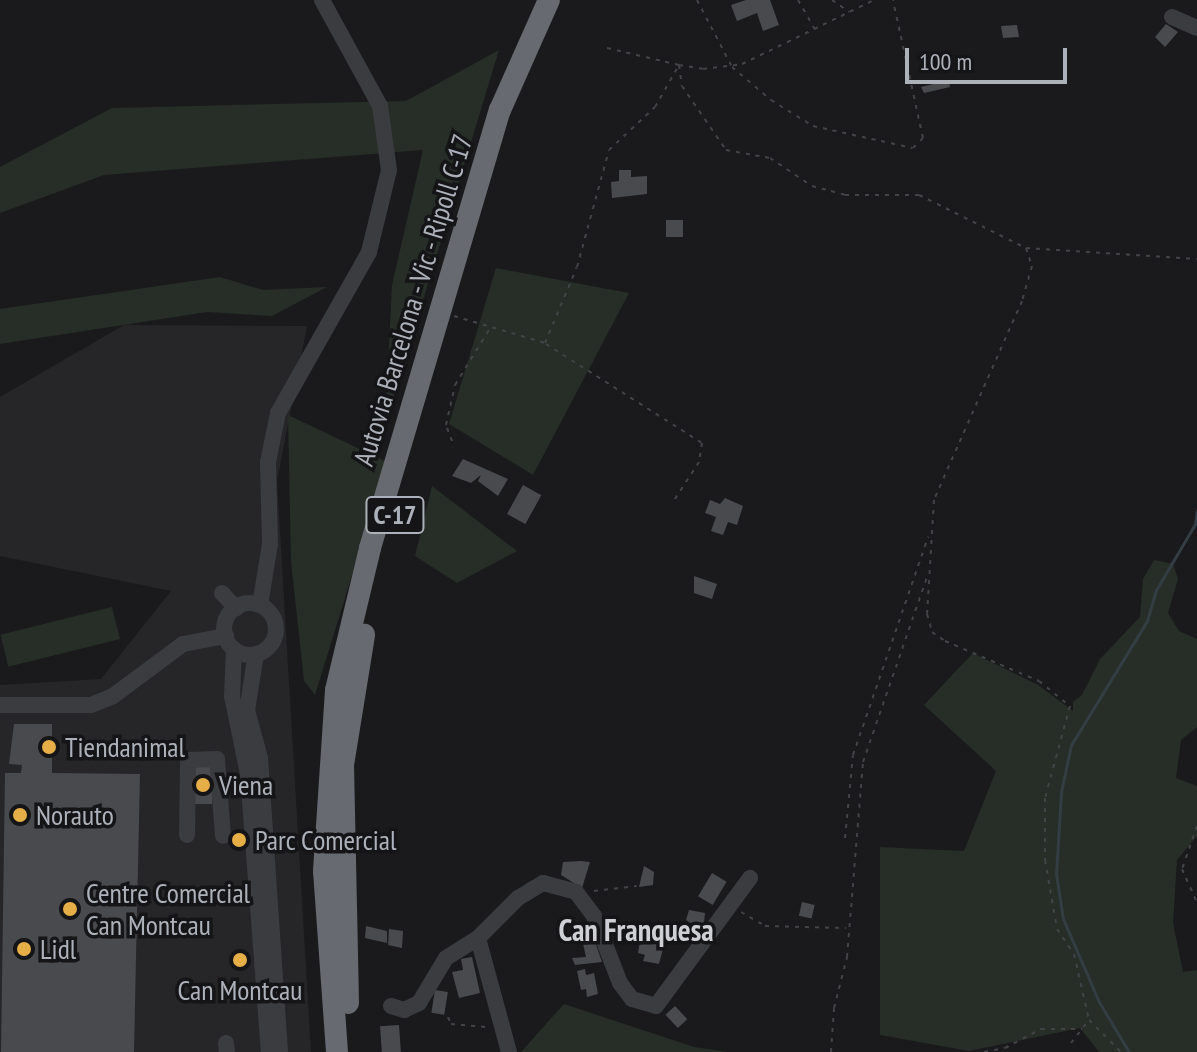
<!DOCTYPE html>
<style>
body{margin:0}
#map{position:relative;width:1197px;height:1052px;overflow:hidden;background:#1a1a1c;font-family:"PT Sans Narrow",sans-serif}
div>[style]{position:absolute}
.built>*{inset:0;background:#262629}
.green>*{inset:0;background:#262e27;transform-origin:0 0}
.stream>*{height:3px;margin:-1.5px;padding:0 1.5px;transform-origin:1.5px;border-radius:1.5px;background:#333d44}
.building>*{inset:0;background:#494a4e;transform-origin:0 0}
.path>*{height:2px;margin-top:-1px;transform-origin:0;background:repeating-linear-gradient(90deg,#414347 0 4px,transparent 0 10px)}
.minor>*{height:16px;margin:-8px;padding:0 8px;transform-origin:8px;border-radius:8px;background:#3b3c40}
.minor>.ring{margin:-8px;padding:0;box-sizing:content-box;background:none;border:16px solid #3b3c40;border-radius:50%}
.highway>*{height:22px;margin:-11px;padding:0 11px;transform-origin:11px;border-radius:11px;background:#676a71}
.dots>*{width:22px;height:22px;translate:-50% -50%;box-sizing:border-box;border:4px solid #151517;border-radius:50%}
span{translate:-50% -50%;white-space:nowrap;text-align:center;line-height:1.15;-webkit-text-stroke:7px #151517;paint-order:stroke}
.shield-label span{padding:2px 6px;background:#151517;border:2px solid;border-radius:6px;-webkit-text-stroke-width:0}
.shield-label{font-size:26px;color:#adb1ba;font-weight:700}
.street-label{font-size:28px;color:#adb1ba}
.poi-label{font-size:28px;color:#adb1ba}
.left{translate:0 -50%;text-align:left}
.neighbourhood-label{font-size:30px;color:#ced0d6;font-weight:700}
.scale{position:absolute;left:905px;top:48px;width:162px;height:36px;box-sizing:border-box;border:4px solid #adb1ba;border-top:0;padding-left:10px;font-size:24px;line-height:28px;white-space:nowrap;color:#adb1ba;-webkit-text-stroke:6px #151517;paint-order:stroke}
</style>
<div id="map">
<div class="built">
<div style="clip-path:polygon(124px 325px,307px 326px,277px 481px,311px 1052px,0 1052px,0 685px,101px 679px,171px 591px,0 556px,0 397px)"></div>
</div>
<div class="green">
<div style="clip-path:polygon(499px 50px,385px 425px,392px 285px,423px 150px,104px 175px,0 213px,0 167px,112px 108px,406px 101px)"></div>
<div style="clip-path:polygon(496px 268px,629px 293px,533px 475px,449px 424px)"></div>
<div style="clip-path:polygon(220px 277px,263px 290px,327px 287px,272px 316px,207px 312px,0 344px,0 309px)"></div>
<div style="clip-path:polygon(288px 415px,387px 462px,315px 695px,304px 681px,291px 561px)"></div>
<div style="clip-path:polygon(432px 486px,517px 551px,457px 583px,415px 556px)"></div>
<div style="clip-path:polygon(1154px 560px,1173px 564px,1178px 579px,1168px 613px,1179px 631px,1197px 639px,1197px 727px,1181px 740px,1176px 778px,1197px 786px,1197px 836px,1177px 860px,1173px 923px,1183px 972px,1197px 970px,1197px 1052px,1099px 1052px,1080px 1028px,969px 1051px,880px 1035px,880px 847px,964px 851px,996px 771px,924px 705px,973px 653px,1038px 685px,1073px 711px,1073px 702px,1082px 695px,1100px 659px,1140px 617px,1143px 579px)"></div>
<div style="left:112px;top:607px;width:33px;height:115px;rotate:76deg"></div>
<div style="clip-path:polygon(564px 1004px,694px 1047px,728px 1052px,521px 1052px)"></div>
</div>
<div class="stream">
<div style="left:1129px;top:1052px;width:58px;rotate:-121deg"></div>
<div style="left:1099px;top:1002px;width:90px;rotate:-113.4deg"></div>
<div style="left:1063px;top:919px;width:46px;rotate:-98.8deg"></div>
<div style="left:1056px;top:874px;width:82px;rotate:-86.5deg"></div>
<div style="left:1061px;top:792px;width:48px;rotate:-78deg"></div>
<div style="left:1071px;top:745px;width:145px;rotate:-58.5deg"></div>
<div style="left:1147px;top:621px;width:32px;rotate:-74deg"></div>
<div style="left:1156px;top:590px;width:77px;rotate:-59.4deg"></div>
<div style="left:1195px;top:524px;width:14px;rotate:-82deg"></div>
</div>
<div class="building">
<div style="clip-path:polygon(746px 0,770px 0,779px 25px,763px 31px,757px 13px,737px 21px,731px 5px)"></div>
<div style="clip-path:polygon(1166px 24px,1178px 32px,1165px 47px,1155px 37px)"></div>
<div style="clip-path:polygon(1017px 25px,1019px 37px,1003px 38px,1001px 26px)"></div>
<div style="clip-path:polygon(949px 80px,950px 87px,924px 93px,921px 87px)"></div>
<div style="clip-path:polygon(619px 170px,631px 170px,631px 177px,647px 176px,647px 194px,612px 198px,611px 182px,619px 181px)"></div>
<div style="left:666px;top:220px;width:17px;height:17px"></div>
<div style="clip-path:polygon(463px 459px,508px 479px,498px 496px,478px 481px,481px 475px,471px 483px,452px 476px)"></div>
<div style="left:523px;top:485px;width:21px;height:33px;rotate:29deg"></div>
<div style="clip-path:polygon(725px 498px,743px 506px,737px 525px,728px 522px,723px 535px,711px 531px,716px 517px,705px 513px,710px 500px,720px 504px)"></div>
<div style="clip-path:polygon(694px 576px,717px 584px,712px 599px,694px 593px)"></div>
<div style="clip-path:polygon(14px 724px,52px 724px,52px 773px,140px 774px,134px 1052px,1px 1052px,5px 773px,21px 773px,22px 765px,9px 764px)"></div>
<div style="left:194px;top:765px;width:18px;height:39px"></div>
<div style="clip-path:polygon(581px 861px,590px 862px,582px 888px,561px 875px,563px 862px)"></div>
<div style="clip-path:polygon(644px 866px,654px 872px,653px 885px,639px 887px)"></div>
<div style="left:712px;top:873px;width:17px;height:27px;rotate:31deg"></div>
<div style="left:802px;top:902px;width:13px;height:14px;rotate:13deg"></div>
<div style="clip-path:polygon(689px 910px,705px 913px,703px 931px,686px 920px)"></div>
<div style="clip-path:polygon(366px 926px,387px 931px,387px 943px,365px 938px)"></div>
<div style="clip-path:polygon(389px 929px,403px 931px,402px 948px,388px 945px)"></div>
<div style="clip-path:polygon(593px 936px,602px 962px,575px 965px,572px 958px,586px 957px,582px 939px)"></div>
<div style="clip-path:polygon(640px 941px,664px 945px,659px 964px,643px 961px,645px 955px,638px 953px)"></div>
<div style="clip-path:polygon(472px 957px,480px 993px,459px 998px,452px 972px,463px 970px,461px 959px)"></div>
<div style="clip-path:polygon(585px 969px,586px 975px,594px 973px,598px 994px,587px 997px,586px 989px,581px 990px,577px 971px)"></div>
<div style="left:435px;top:990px;width:13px;height:23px;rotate:9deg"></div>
<div style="left:675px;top:1006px;width:18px;height:13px;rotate:47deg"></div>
<div style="left:399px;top:1025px;width:27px;height:19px;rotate:86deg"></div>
</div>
<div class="path">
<div style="left:697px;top:0;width:76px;rotate:62.4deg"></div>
<div style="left:732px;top:67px;width:51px;rotate:40.2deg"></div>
<div style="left:771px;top:100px;width:49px;rotate:31.8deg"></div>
<div style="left:813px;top:126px;width:102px;rotate:12.4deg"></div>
<div style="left:913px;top:148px;width:14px;rotate:-45deg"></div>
<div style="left:923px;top:138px;width:141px;rotate:-102.3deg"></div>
<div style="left:798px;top:0;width:34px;rotate:60deg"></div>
<div style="left:832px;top:0;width:21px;rotate:35deg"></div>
<div style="left:607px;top:48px;width:74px;rotate:13.3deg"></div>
<div style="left:679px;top:65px;width:21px;rotate:82deg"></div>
<div style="left:682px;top:86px;width:78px;rotate:55.5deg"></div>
<div style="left:726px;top:150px;width:45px;rotate:10.3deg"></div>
<div style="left:770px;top:158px;width:50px;rotate:33.7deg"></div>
<div style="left:812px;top:186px;width:34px;rotate:15deg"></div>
<div style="left:845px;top:195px;width:74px"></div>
<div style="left:919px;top:195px;width:119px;rotate:26.4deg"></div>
<div style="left:1026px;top:248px;width:171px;rotate:3.7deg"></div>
<div style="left:1026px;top:248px;width:19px;rotate:72deg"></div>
<div style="left:1032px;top:266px;width:36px;rotate:106deg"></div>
<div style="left:1022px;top:301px;width:218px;rotate:113.9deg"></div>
<div style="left:934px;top:500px;width:114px;rotate:93.5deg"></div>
<div style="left:927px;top:614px;width:19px;rotate:74deg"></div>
<div style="left:932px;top:632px;width:16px;rotate:35deg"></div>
<div style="left:945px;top:641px;width:102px;rotate:23.1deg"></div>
<div style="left:1039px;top:681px;width:40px;rotate:39deg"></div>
<div style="left:1070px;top:706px;width:95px;rotate:105.2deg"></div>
<div style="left:1045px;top:798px;width:62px;rotate:90deg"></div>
<div style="left:1045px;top:860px;width:70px;rotate:80.1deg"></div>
<div style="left:1057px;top:929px;width:30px;rotate:56deg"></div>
<div style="left:1074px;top:954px;width:68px;rotate:77.2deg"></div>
<div style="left:1089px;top:1020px;width:45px;rotate:45deg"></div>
<div style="left:454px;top:316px;width:95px;rotate:16.5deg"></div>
<div style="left:545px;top:343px;width:82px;rotate:-67.2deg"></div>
<div style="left:577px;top:267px;width:121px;rotate:-74.7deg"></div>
<div style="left:609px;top:150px;width:63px;rotate:-43.1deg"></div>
<div style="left:655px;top:107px;width:48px;rotate:-60.3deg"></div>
<div style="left:679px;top:65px;width:24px;rotate:9deg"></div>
<div style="left:703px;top:69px;width:39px;rotate:-7deg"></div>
<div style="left:742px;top:64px;width:147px;rotate:-25.9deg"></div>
<div style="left:546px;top:344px;width:185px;rotate:32.4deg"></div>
<div style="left:702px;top:443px;width:19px;rotate:99deg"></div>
<div style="left:699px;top:462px;width:48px;rotate:123deg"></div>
<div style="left:452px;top:441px;width:17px;rotate:-111deg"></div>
<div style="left:446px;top:425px;width:41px;rotate:-77.3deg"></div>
<div style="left:455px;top:385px;width:67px;rotate:-58.4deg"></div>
<div style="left:1197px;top:826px;width:46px;rotate:109.2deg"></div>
<div style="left:1182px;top:869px;width:37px;rotate:66deg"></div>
<div style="left:845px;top:838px;width:83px;rotate:-84.5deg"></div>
<div style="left:853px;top:755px;width:231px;rotate:-71deg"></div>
<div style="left:594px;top:891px;width:43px;rotate:-6.6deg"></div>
<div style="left:741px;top:912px;width:28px;rotate:30deg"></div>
<div style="left:765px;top:926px;width:81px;rotate:1.4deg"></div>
<div style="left:448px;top:1017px;width:8px;rotate:67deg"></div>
<div style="left:451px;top:1024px;width:38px;rotate:5deg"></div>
<div style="left:1071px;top:1043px;width:28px;rotate:-52deg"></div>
<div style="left:831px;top:1052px;width:44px;rotate:-86.1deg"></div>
<div style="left:834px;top:1008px;width:53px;rotate:-75.7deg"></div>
<div style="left:847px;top:957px;width:196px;rotate:-85.3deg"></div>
<div style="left:863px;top:762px;width:196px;rotate:-70.9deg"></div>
<div style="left:984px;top:1052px;width:21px;rotate:-11deg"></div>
<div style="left:1005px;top:1048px;width:41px;rotate:-27.8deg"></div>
<div style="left:1041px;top:1029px;width:41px"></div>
</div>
<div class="minor">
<div style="left:1172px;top:17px;width:27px;rotate:24deg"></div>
<div style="left:222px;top:593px;width:21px;rotate:47deg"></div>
<div class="ring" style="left:224px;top:603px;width:36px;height:36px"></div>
<div style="left:260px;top:605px;width:62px;rotate:-80.7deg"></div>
<div style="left:270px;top:544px;width:82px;rotate:-91.4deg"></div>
<div style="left:268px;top:462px;width:50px;rotate:-78.5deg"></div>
<div style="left:278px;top:413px;width:185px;rotate:-60.5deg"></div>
<div style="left:369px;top:252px;width:84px;rotate:-76.3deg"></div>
<div style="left:389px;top:170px;width:65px;rotate:-98deg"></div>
<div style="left:380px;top:106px;width:121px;rotate:-118.7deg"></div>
<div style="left:234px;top:649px;width:47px;rotate:92.4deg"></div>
<div style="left:232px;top:696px;width:80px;rotate:78.4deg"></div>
<div style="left:248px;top:774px;width:279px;rotate:85.7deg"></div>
<div style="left:256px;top:654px;width:57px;rotate:99.1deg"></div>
<div style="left:247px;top:710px;width:50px;rotate:74.8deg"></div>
<div style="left:260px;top:758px;width:293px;rotate:86.1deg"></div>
<div style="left:0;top:705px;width:91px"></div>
<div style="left:91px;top:705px;width:24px;rotate:-22deg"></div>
<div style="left:113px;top:696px;width:87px;rotate:-36.6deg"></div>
<div style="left:183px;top:644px;width:44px;rotate:-10.5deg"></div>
<div style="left:187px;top:835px;width:75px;rotate:-89.2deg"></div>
<div style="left:188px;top:760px;width:29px;rotate:-2deg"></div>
<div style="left:217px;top:759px;width:77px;rotate:85.5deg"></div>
<div style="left:478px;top:938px;width:118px;rotate:74.8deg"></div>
<div style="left:391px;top:1006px;width:14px;rotate:17deg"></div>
<div style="left:404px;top:1010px;width:17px;rotate:-25deg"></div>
<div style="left:419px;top:1003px;width:52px;rotate:-59deg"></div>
<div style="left:446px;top:958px;width:38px;rotate:-32deg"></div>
<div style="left:478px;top:938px;width:57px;rotate:-45deg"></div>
<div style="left:518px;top:898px;width:29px;rotate:-31deg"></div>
<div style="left:543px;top:883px;width:34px;rotate:15deg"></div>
<div style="left:576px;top:892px;width:30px;rotate:53deg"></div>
<div style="left:594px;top:916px;width:72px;rotate:68.8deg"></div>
<div style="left:620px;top:983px;width:20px;rotate:53deg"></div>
<div style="left:632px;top:999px;width:25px;rotate:16deg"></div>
<div style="left:656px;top:1006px;width:159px;rotate:-53.7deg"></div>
<div style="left:226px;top:1043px;width:9px;rotate:84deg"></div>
</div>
<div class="highway">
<div style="left:348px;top:1003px;width:238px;rotate:-91.2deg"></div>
<div style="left:343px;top:765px;width:132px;rotate:-80.8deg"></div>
<div style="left:337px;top:1052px;width:181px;rotate:-94.1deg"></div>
<div style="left:324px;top:871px;width:181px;rotate:-86.2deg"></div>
<div style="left:336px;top:690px;width:146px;rotate:-76.5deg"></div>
<div style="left:370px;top:548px;width:457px;rotate:-73.5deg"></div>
<div style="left:500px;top:110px;width:120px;rotate:-66deg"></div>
</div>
<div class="dots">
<div style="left:49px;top:747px;background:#e6ae47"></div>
<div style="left:203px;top:785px;background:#e6ae47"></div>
<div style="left:20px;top:815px;background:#e6ae47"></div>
<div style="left:239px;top:840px;background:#e6ae47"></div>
<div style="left:70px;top:909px;background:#e6ae47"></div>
<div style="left:24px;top:949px;background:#e6ae47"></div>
<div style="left:240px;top:960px;background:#e6ae47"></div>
</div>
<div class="shield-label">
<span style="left:395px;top:515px">C-17</span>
</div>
<div class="street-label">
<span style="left:413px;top:300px;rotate:-73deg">Autovia Barcelona - Vic - Ripoll C-17</span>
</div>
<div class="poi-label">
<span class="left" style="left:65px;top:747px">Tiendanimal</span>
<span class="left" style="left:219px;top:785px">Viena</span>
<span class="left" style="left:36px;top:815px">Norauto</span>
<span class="left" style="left:255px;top:840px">Parc Comercial</span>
<span class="left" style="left:86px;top:909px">Centre Comercial<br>Can Montcau</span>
<span class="left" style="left:40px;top:949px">Lidl</span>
<span style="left:240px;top:990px">Can Montcau</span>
</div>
<div class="neighbourhood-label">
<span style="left:636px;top:930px">Can Franquesa</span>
</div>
<div class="scale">100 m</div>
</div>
